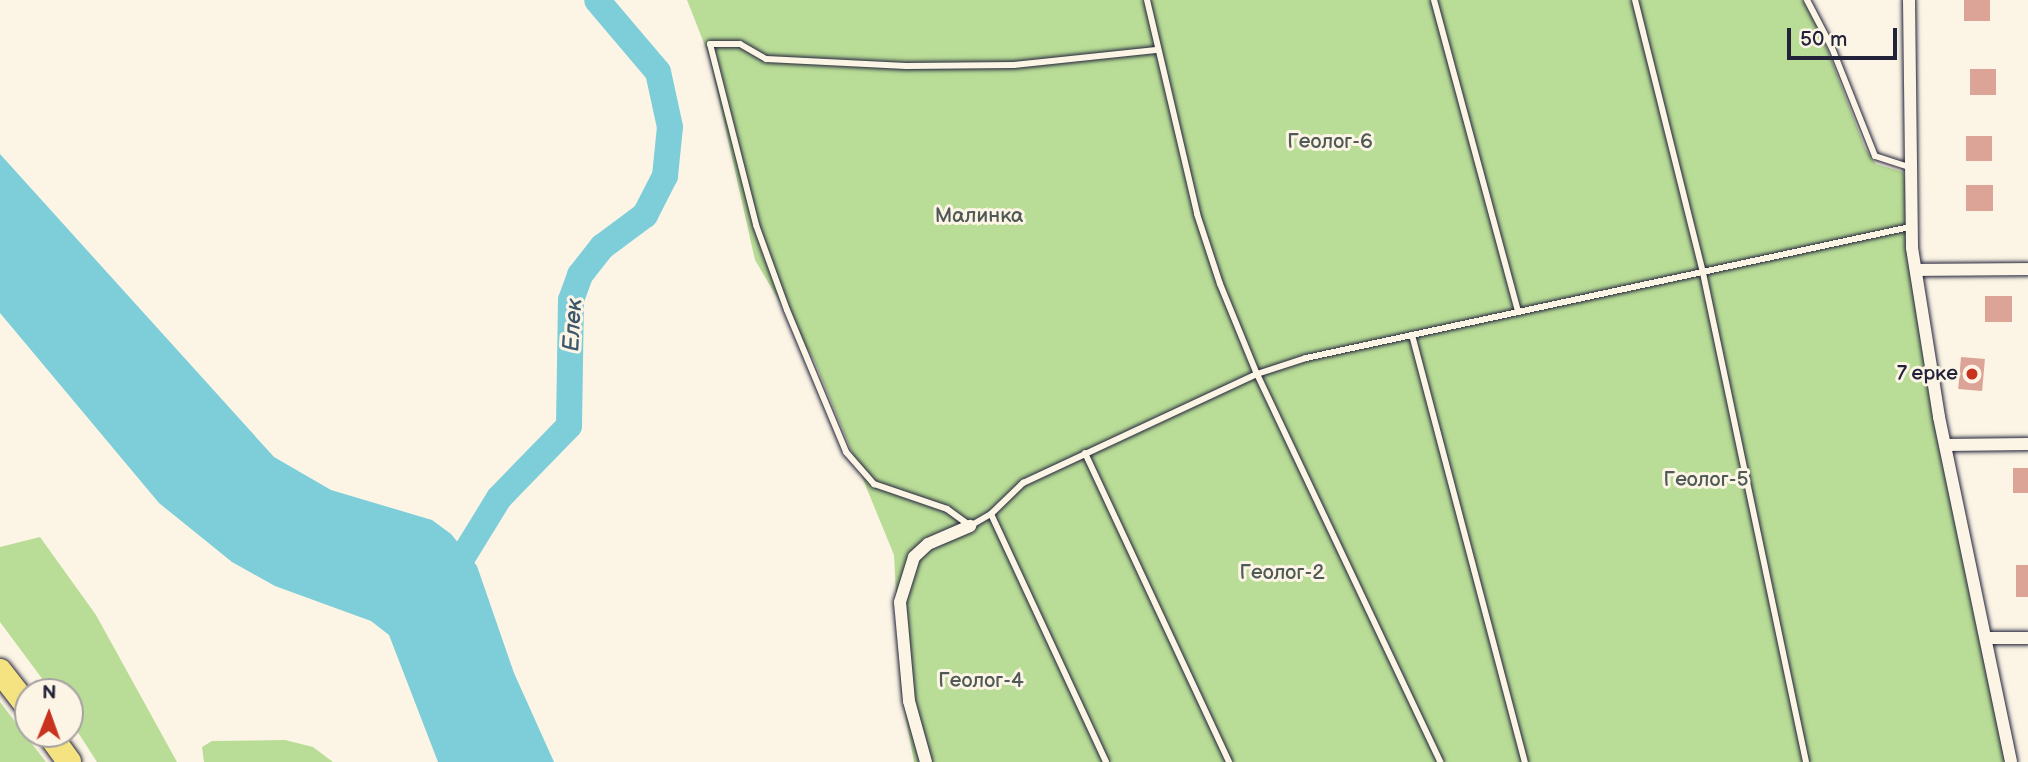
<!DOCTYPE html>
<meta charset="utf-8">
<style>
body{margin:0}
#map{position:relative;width:2028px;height:762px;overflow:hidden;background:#fcf5e5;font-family:"Balsamiq Sans",sans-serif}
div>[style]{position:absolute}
.green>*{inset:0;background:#b9dd97}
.water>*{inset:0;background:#7eceda}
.river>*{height:26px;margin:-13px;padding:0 13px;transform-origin:13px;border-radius:13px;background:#7eceda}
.building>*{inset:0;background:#dca496;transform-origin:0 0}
.roads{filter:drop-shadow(0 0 2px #22223b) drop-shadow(0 0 2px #22223b)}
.lane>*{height:6px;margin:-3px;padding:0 3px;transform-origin:3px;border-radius:3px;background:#fcf5e5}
.street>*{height:12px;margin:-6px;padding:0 6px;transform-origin:6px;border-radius:6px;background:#fcf5e5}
.highway>*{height:24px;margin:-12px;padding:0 12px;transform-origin:12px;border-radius:12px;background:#f5e381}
.dots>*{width:19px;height:19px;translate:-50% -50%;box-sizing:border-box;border:4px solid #fcf5e5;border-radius:50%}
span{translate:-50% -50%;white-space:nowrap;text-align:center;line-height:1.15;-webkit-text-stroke:6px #fcf5e5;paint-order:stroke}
.park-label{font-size:21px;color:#4f5a57}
.poi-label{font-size:21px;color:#22223b}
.right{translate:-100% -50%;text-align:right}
.water-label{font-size:23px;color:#3e566b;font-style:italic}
.north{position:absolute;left:14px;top:678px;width:70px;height:70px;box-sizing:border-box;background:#fcf5e5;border:2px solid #a5a1a1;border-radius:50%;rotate:1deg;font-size:19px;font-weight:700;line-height:28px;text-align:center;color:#22223b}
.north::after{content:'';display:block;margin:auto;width:24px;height:32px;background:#c8321e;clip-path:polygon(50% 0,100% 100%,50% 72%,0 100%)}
.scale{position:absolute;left:1787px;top:28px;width:110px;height:32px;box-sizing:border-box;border:4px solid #22223b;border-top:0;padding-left:9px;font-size:21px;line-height:24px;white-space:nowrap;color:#22223b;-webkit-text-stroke:5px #fcf5e5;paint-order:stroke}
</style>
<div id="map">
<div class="green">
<div style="clip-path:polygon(687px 0,1803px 0,1823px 38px,1865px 148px,1876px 164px,1903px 172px,1907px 185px,1907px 256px,2014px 762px,914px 762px,901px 692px,894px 555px,815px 362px,755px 260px,709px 56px)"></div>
<div style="clip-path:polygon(40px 537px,96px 615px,177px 762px,97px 762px,70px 720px,70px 692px,52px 692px,0 622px,0 547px)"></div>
<div style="clip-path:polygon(0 702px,46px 762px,0 762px)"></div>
<div style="clip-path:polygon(285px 740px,313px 747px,333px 762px,204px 762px,202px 747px,212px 741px)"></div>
</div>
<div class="water">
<div style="clip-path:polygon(0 154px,274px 457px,331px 490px,432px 520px,451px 534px,477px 566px,514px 673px,554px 762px,438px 762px,389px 635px,371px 621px,275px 586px,232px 562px,159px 503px,0 313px)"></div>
</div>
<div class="river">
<div style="left:448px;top:581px;width:97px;rotate:-58.4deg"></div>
<div style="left:499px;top:498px;width:100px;rotate:-45.8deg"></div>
<div style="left:569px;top:426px;width:126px;rotate:-89.1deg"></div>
<div style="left:571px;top:300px;width:27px;rotate:-70deg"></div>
<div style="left:580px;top:275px;width:36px;rotate:-52deg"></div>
<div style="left:602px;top:247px;width:54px;rotate:-36.7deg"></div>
<div style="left:645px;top:215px;width:44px;rotate:-62.9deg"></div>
<div style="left:665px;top:176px;width:49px;rotate:-84.2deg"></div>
<div style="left:670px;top:127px;width:56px;rotate:-102.3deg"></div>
<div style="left:658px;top:72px;width:94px;rotate:-130.3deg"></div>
</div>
<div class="building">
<div style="left:1964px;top:0;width:26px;height:21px"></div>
<div style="left:1970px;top:69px;width:26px;height:26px"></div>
<div style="left:1966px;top:136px;width:26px;height:25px"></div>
<div style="left:1993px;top:185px;width:26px;height:27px;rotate:90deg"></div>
<div style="left:2012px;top:296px;width:26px;height:27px;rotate:90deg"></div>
<div style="left:1961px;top:357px;width:24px;height:32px;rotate:5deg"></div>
<div style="left:2013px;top:468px;width:15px;height:25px"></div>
<div style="left:2016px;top:565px;width:12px;height:32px"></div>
</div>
<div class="roads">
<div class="lane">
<div style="left:1147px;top:0;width:220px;rotate:76.8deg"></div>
<div style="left:1197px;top:214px;width:74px;rotate:71.8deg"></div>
<div style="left:1220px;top:284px;width:97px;rotate:67.7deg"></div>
<div style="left:1257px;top:374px;width:429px;rotate:64.7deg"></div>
<div style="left:1434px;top:0;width:323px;rotate:74.9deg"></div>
<div style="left:1635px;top:0;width:281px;rotate:76deg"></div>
<div style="left:1703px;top:273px;width:500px;rotate:78.1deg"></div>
<div style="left:1807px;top:0;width:54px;rotate:62.5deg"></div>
<div style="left:1832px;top:48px;width:116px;rotate:68.3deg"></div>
<div style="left:1875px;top:156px;width:38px;rotate:18deg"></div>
<div style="left:1156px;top:50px;width:143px;rotate:174deg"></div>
<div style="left:1014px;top:65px;width:108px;rotate:179.5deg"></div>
<div style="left:906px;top:66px;width:140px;rotate:-177.1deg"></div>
<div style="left:766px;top:59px;width:30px;rotate:-150deg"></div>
<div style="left:740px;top:44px;width:30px;rotate:180deg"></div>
<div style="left:710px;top:44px;width:187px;rotate:75.7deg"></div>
<div style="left:756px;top:225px;width:90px;rotate:70deg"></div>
<div style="left:787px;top:310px;width:154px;rotate:67.4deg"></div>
<div style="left:846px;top:452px;width:43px;rotate:48.8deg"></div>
<div style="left:874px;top:484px;width:77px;rotate:18.9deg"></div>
<div style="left:947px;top:509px;width:29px;rotate:36deg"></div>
<div style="left:970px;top:526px;width:24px;rotate:-30deg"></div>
<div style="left:991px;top:514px;width:45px;rotate:-44.1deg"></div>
<div style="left:1023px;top:483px;width:258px;rotate:-25deg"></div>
<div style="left:1257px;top:374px;width:52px;rotate:-18.1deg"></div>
<div style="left:1306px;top:358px;width:618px;rotate:-12.24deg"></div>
<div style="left:1412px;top:335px;width:442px;rotate:75.2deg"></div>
<div style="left:1085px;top:453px;width:341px;rotate:65deg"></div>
<div style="left:991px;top:514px;width:273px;rotate:65.1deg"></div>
</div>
<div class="street">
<div style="left:1909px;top:0;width:248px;rotate:89.3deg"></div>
<div style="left:1912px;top:248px;width:171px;rotate:80.9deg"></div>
<div style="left:1939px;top:417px;width:352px;rotate:78.2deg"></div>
<div style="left:1916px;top:270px;width:112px;rotate:-0.5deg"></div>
<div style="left:1945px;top:445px;width:83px;rotate:-0.7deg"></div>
<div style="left:1987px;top:638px;width:41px"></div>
<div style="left:926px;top:762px;width:63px;rotate:-105.6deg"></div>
<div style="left:909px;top:701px;width:99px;rotate:-95.2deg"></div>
<div style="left:900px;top:602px;width:47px;rotate:-72.7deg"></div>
<div style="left:914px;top:557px;width:19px;rotate:-43deg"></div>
<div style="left:928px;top:544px;width:46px;rotate:-23.2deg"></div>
</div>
<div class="highway">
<div style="left:0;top:671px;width:46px;rotate:52.1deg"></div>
<div style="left:49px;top:734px;width:34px;rotate:54deg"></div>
</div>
</div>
<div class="dots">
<div style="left:1972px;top:374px;background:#c8321e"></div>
</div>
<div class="park-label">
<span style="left:1330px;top:142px">Геолог-6</span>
<span style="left:979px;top:216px">Малинка</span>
<span style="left:1706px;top:480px">Геолог-5</span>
<span style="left:1282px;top:573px">Геолог-2</span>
<span style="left:981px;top:681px">Геолог-4</span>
</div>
<div class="poi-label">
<span class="right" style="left:1958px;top:374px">7 ерке</span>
</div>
<div class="water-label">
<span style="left:573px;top:325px;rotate:-86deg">Елек</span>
</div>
<div class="north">N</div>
<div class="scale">50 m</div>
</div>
